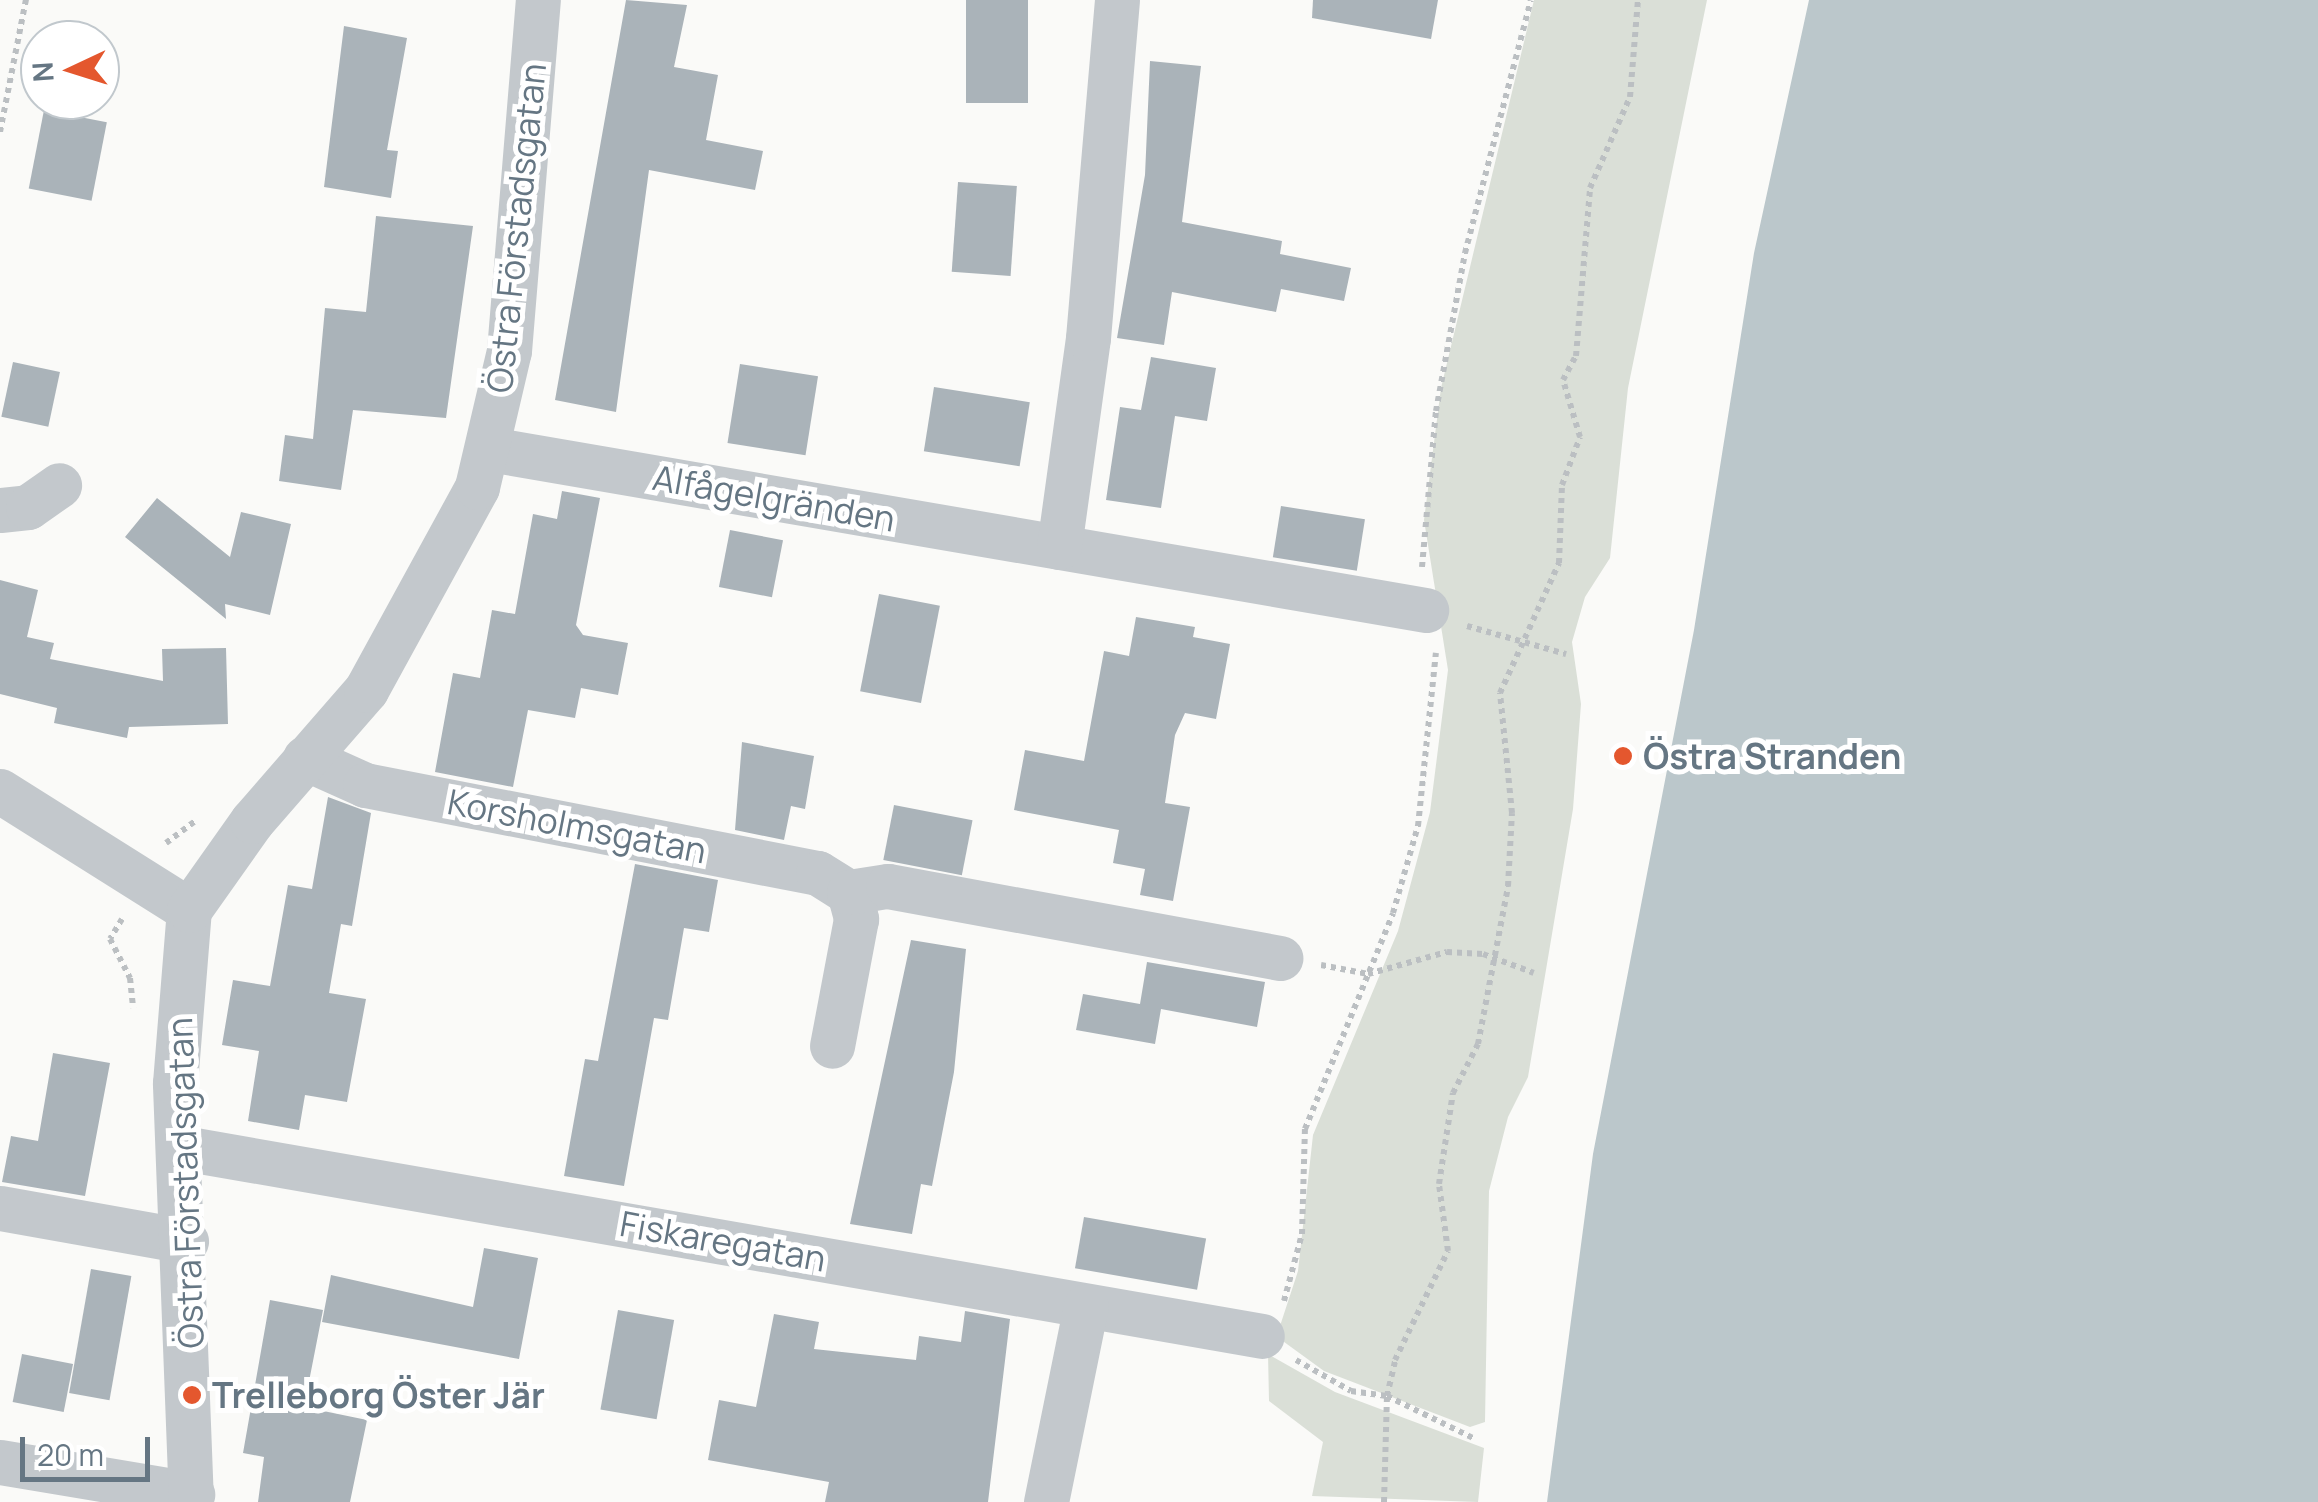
<!DOCTYPE html>
<meta charset="utf-8">
<style>
body{margin:0}
#map{position:relative;width:2318px;height:1502px;overflow:hidden;background:#fafaf8;font-family:Manrope,sans-serif}
div>[style]{position:absolute}
.green>*{inset:0;background:#dadfd7}
.water>*{inset:0;background:#bbc7cb}
.building>*{inset:0;background:#aab3b9;transform-origin:0 0}
.path>*{height:6px;margin-top:-3px;transform-origin:0;background:repeating-linear-gradient(90deg,#bbbfc2 0 5px,transparent 0 10px)}
.minor>*{height:45px;margin:-22.5px;padding:0 22.5px;transform-origin:22.5px;border-radius:22.5px;background:#c3c8cc}
.dots>*{width:28px;height:28px;translate:-50% -50%;box-sizing:border-box;border:5px solid #fff;border-radius:50%}
span{translate:-50% -50%;white-space:nowrap;text-align:center;line-height:1.15;-webkit-text-stroke:10px #fff;paint-order:stroke}
.street-label{font-size:35px;color:#657683}
.poi-label{font-size:35px;color:#657683;font-weight:700}
.left{translate:0 -50%;text-align:left}
.north{position:absolute;left:20px;top:20px;width:100px;height:100px;box-sizing:border-box;background:#fff;border:2px solid #c1c8cd;border-radius:50%;rotate:266deg;font-size:28px;font-weight:700;line-height:40px;text-align:center;color:#657683}
.north::after{content:'';display:block;margin:auto;width:35px;height:45px;background:#e4572e;clip-path:polygon(50% 0,100% 100%,50% 72%,0 100%)}
.scale{position:absolute;left:20px;top:1437px;width:130px;height:45px;box-sizing:border-box;border:5px solid #657683;border-top:0;padding-left:12px;font-size:30px;line-height:35px;white-space:nowrap;color:#657683;-webkit-text-stroke:8px #fff;paint-order:stroke}
</style>
<div id="map">
<div class="green">
<div style="clip-path:polygon(1534px 0,1707px 0,1628px 388px,1610px 558px,1585px 597px,1572px 642px,1581px 704px,1573px 809px,1528px 1077px,1508px 1117px,1489px 1191px,1485px 1422px,1470px 1427px,1324px 1371px,1280px 1339px,1279px 1329px,1298px 1271px,1313px 1135px,1398px 931px,1430px 812px,1448px 670px,1424px 520px,1441px 388px)"></div>
<div style="clip-path:polygon(1268px 1354px,1335px 1392px,1484px 1448px,1478px 1502px,1312px 1496px,1323px 1442px,1269px 1401px)"></div>
</div>
<div class="water">
<div style="clip-path:polygon(1809px 0,2318px 0,2318px 1502px,1547px 1502px,1593px 1154px,1694px 630px,1754px 253px)"></div>
</div>
<div class="building">
<div style="clip-path:polygon(626px 0,687px 5px,674px 67px,718px 75px,706px 140px,763px 151px,755px 190px,649px 170px,616px 412px,555px 400px)"></div>
<div style="left:966px;top:0;width:62px;height:103px"></div>
<div style="clip-path:polygon(1313px 0,1438px 0,1431px 39px,1312px 18px)"></div>
<div style="clip-path:polygon(344px 26px,407px 38px,387px 150px,398px 151px,391px 198px,324px 187px)"></div>
<div style="clip-path:polygon(1150px 61px,1201px 66px,1182px 222px,1282px 241px,1280px 254px,1351px 268px,1344px 301px,1281px 289px,1276px 312px,1172px 292px,1164px 345px,1117px 338px,1145px 175px)"></div>
<div style="left:44px;top:110px;width:64px;height:80px;rotate:11deg"></div>
<div style="left:958px;top:182px;width:59px;height:90px;rotate:4deg"></div>
<div style="clip-path:polygon(376px 216px,473px 226px,446px 418px,353px 410px,341px 490px,279px 481px,285px 435px,313px 439px,325px 308px,366px 312px)"></div>
<div style="clip-path:polygon(1151px 357px,1216px 368px,1207px 421px,1175px 416px,1161px 508px,1106px 500px,1120px 407px,1141px 410px)"></div>
<div style="left:13px;top:362px;width:48px;height:56px;rotate:12deg"></div>
<div style="left:740px;top:364px;width:79px;height:80px;rotate:9deg"></div>
<div style="left:934px;top:387px;width:97px;height:65px;rotate:9deg"></div>
<div style="clip-path:polygon(562px 491px,600px 498px,576px 625px,583px 635px,628px 643px,618px 695px,581px 688px,575px 718px,528px 710px,513px 787px,435px 772px,453px 673px,480px 678px,492px 610px,515px 614px,533px 514px,557px 519px)"></div>
<div style="clip-path:polygon(157px 498px,230px 557px,241px 512px,291px 524px,270px 615px,225px 604px,226px 619px,125px 537px)"></div>
<div style="left:1281px;top:506px;width:85px;height:52px;rotate:9deg"></div>
<div style="left:730px;top:530px;width:54px;height:58px;rotate:11deg"></div>
<div style="clip-path:polygon(0 580px,38px 590px,27px 637px,54px 643px,50px 659px,163px 681px,162px 649px,226px 648px,228px 724px,129px 727px,127px 738px,54px 723px,57px 708px,0 694px)"></div>
<div style="left:879px;top:594px;width:62px;height:99px;rotate:11deg"></div>
<div style="clip-path:polygon(1136px 617px,1195px 627px,1193px 637px,1230px 644px,1216px 719px,1185px 713px,1175px 735px,1165px 803px,1190px 807px,1173px 901px,1140px 895px,1145px 869px,1113px 863px,1119px 830px,1014px 810px,1025px 750px,1084px 761px,1104px 651px,1129px 656px)"></div>
<div style="clip-path:polygon(742px 742px,814px 756px,805px 809px,791px 806px,784px 840px,735px 830px)"></div>
<div style="clip-path:polygon(328px 797px,371px 813px,352px 926px,341px 924px,329px 993px,366px 999px,347px 1102px,305px 1095px,299px 1130px,248px 1121px,259px 1051px,222px 1045px,233px 980px,270px 986px,288px 885px,312px 889px)"></div>
<div style="left:894px;top:805px;width:80px;height:56px;rotate:11deg"></div>
<div style="clip-path:polygon(635px 864px,718px 880px,709px 932px,684px 928px,668px 1020px,654px 1018px,624px 1186px,564px 1176px,585px 1059px,598px 1061px)"></div>
<div style="clip-path:polygon(911px 940px,966px 949px,954px 1072px,932px 1186px,921px 1184px,912px 1234px,850px 1224px)"></div>
<div style="clip-path:polygon(1147px 962px,1265px 982px,1257px 1027px,1161px 1009px,1155px 1044px,1076px 1030px,1083px 994px,1140px 1004px)"></div>
<div style="clip-path:polygon(53px 1053px,110px 1063px,85px 1196px,2px 1182px,11px 1136px,38px 1141px)"></div>
<div style="left:1084px;top:1217px;width:124px;height:52px;rotate:10deg"></div>
<div style="clip-path:polygon(484px 1248px,538px 1258px,519px 1359px,322px 1322px,331px 1275px,473px 1307px)"></div>
<div style="left:91px;top:1269px;width:41px;height:126px;rotate:10deg"></div>
<div style="clip-path:polygon(270px 1300px,323px 1310px,304px 1407px,367px 1420px,350px 1502px,258px 1502px,264px 1457px,243px 1453px)"></div>
<div style="left:618px;top:1310px;width:57px;height:101px;rotate:10deg"></div>
<div style="clip-path:polygon(965px 1311px,1010px 1319px,988px 1502px,825px 1502px,829px 1482px,708px 1460px,719px 1400px,756px 1407px,774px 1314px,819px 1322px,814px 1349px,916px 1360px,919px 1336px,961px 1342px)"></div>
<div style="left:22px;top:1354px;width:52px;height:49px;rotate:11deg"></div>
</div>
<div class="path">
<div style="left:0;top:132px;width:135px;rotate:-78.9deg"></div>
<div style="left:1422px;top:567px;width:157px;rotate:-84.9deg"></div>
<div style="left:1436px;top:411px;width:161px;rotate:-79.6deg"></div>
<div style="left:1465px;top:253px;width:261px;rotate:-75.4deg"></div>
<div style="left:1467px;top:626px;width:103px;rotate:15.8deg"></div>
<div style="left:166px;top:843px;width:38px;rotate:-37deg"></div>
<div style="left:122px;top:919px;width:23px;rotate:121deg"></div>
<div style="left:110px;top:939px;width:44px;rotate:62.9deg"></div>
<div style="left:130px;top:978px;width:30px;rotate:84deg"></div>
<div style="left:1321px;top:965px;width:48px;rotate:10.8deg"></div>
<div style="left:1368px;top:974px;width:82px;rotate:-15.6deg"></div>
<div style="left:1447px;top:952px;width:36px;rotate:3deg"></div>
<div style="left:1483px;top:954px;width:54px;rotate:20.4deg"></div>
<div style="left:1284px;top:1301px;width:69px;rotate:-75deg"></div>
<div style="left:1302px;top:1234px;width:105px;rotate:-88.4deg"></div>
<div style="left:1305px;top:1129px;width:233px;rotate:-67.8deg"></div>
<div style="left:1393px;top:913px;width:91px;rotate:-74deg"></div>
<div style="left:1418px;top:826px;width:174px;rotate:-84.1deg"></div>
<div style="left:1296px;top:1360px;width:63px;rotate:29.4deg"></div>
<div style="left:1351px;top:1391px;width:36px;rotate:8deg"></div>
<div style="left:1387px;top:1396px;width:96px;rotate:26deg"></div>
<div style="left:1384px;top:1502px;width:106px;rotate:-88.4deg"></div>
<div style="left:1387px;top:1396px;width:37px;rotate:-77deg"></div>
<div style="left:1395px;top:1360px;width:121px;rotate:-64.1deg"></div>
<div style="left:1448px;top:1251px;width:68px;rotate:-97.7deg"></div>
<div style="left:1439px;top:1184px;width:92px;rotate:-81.3deg"></div>
<div style="left:1453px;top:1093px;width:55px;rotate:-63deg"></div>
<div style="left:1478px;top:1044px;width:161px;rotate:-79.2deg"></div>
<div style="left:1508px;top:886px;width:73px;rotate:-86.9deg"></div>
<div style="left:1512px;top:813px;width:121px;rotate:-95.7deg"></div>
<div style="left:1500px;top:693px;width:143px;rotate:-65.6deg"></div>
<div style="left:1559px;top:563px;width:78px;rotate:-87.8deg"></div>
<div style="left:1562px;top:485px;width:51px;rotate:-69.4deg"></div>
<div style="left:1580px;top:437px;width:59px;rotate:-106.6deg"></div>
<div style="left:1563px;top:380px;width:27px;rotate:-62deg"></div>
<div style="left:1576px;top:356px;width:169px;rotate:-85.2deg"></div>
<div style="left:1590px;top:188px;width:99px;rotate:-66.3deg"></div>
<div style="left:1630px;top:97px;width:97px;rotate:-85.3deg"></div>
</div>
<div class="minor">
<div style="left:489px;top:449px;width:951px;rotate:9.75deg"></div>
<div style="left:0;top:510px;width:28px;rotate:-6deg"></div>
<div style="left:28px;top:507px;width:38px;rotate:-35deg"></div>
<div style="left:1059px;top:547px;width:211px;rotate:-82.1deg"></div>
<div style="left:1088px;top:338px;width:339px;rotate:-85.1deg"></div>
<div style="left:305px;top:758px;width:66px;rotate:24.2deg"></div>
<div style="left:365px;top:785px;width:461px;rotate:11deg"></div>
<div style="left:818px;top:873px;width:36px;rotate:32deg"></div>
<div style="left:849px;top:892px;width:28px;rotate:75deg"></div>
<div style="left:856px;top:919px;width:129px;rotate:100.7deg"></div>
<div style="left:0;top:791px;width:223px;rotate:32.2deg"></div>
<div style="left:849px;top:892px;width:39px;rotate:-9deg"></div>
<div style="left:888px;top:886px;width:399px;rotate:10.4deg"></div>
<div style="left:183px;top:1148px;width:1095px;rotate:9.88deg"></div>
<div style="left:0;top:1208px;width:189px;rotate:10.1deg"></div>
<div style="left:0;top:1462px;width:195px;rotate:9.5deg"></div>
<div style="left:191px;top:1502px;width:419px;rotate:-92.2deg"></div>
<div style="left:175px;top:1083px;width:174px;rotate:-85.4deg"></div>
<div style="left:189px;top:910px;width:109px;rotate:-54.7deg"></div>
<div style="left:252px;top:821px;width:174px;rotate:-49deg"></div>
<div style="left:366px;top:690px;width:231px;rotate:-61.3deg"></div>
<div style="left:477px;top:487px;width:140px;rotate:-76.8deg"></div>
<div style="left:509px;top:351px;width:352px;rotate:-85.3deg"></div>
<div style="left:1046px;top:1502px;width:200px;rotate:-78.5deg"></div>
</div>
<div class="dots">
<div style="left:1623px;top:756px;background:#e4572e"></div>
<div style="left:192px;top:1395px;background:#e4572e"></div>
</div>
<div class="street-label">
<span style="left:516px;top:228px;rotate:-84deg">Östra Förstadsgatan</span>
<span style="left:774px;top:498px;rotate:10deg">Alfågelgränden</span>
<span style="left:577px;top:826px;rotate:11deg">Korsholmsgatan</span>
<span style="left:185px;top:1183px;rotate:-92deg">Östra Förstadsgatan</span>
<span style="left:723px;top:1241px;rotate:10deg">Fiskaregatan</span>
</div>
<div class="poi-label">
<span class="left" style="left:1643px;top:756px">Östra Stranden</span>
<span class="left" style="left:212px;top:1395px">Trelleborg Öster Jär</span>
</div>
<div class="north">N</div>
<div class="scale">20 m</div>
</div>
